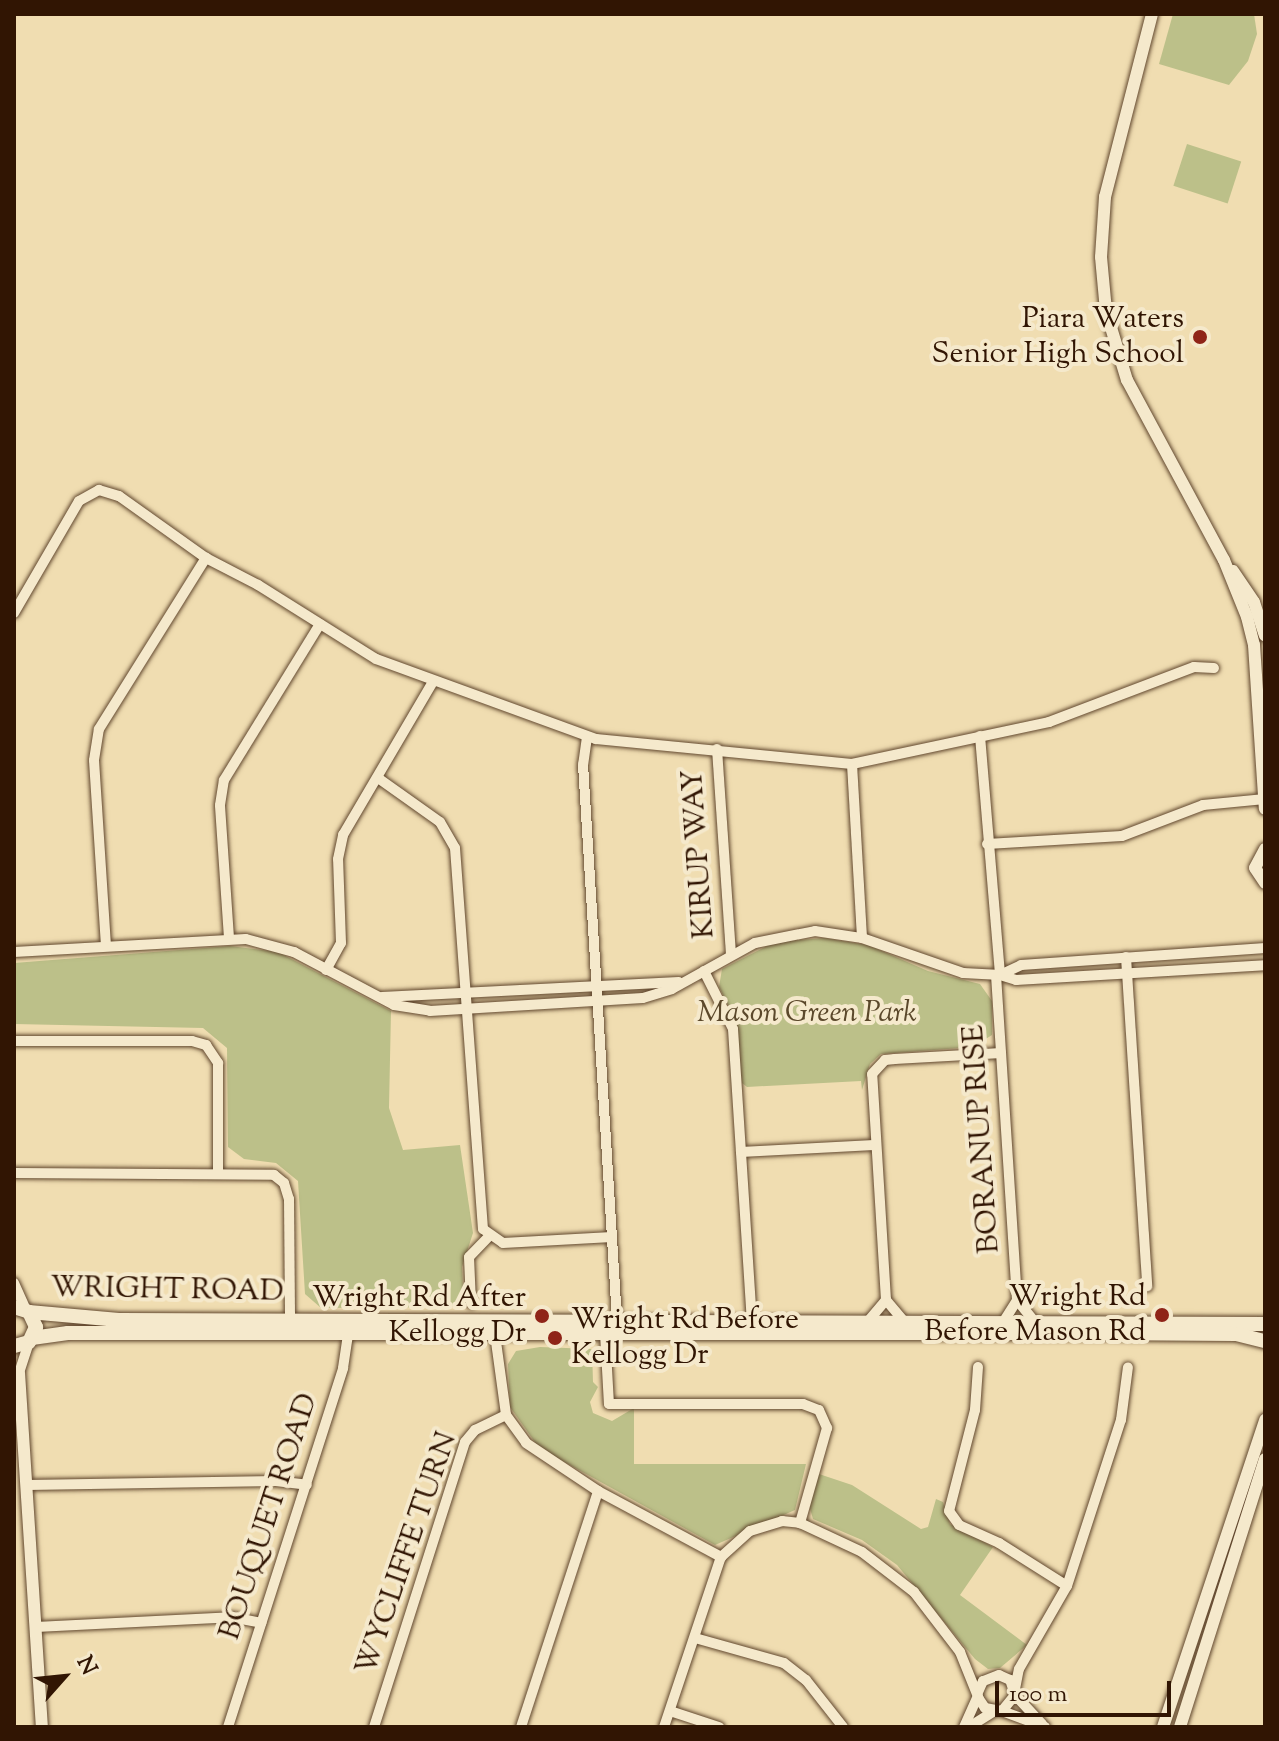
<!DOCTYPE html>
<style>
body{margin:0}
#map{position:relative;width:1279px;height:1741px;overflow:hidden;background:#f0ddb1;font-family:"Sorts Mill Goudy",serif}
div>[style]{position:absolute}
.green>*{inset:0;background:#bcc089;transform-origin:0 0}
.roads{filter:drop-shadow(0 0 2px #61472e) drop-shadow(0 0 2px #61472e)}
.minor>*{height:10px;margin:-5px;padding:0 5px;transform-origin:5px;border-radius:5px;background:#f5e9cc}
.tertiary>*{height:12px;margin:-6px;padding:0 6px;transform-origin:6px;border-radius:6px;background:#f5e9cc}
.secondary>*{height:14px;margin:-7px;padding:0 7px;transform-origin:7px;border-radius:7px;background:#f5e9cc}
.dots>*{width:22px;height:22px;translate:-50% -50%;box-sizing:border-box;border:4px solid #f5e9cc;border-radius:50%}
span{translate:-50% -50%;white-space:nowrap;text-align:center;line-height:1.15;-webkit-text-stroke:8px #f5e9cc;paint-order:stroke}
.poi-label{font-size:30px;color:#311503}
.right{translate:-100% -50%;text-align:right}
.left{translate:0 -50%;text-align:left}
.street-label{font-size:30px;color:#311503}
.park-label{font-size:30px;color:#5b482b;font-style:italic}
.frame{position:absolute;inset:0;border:16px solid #311503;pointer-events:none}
.north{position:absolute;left:24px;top:1637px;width:80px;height:80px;-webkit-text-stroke:6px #f5e9cc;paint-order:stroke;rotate:63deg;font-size:22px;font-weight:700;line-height:32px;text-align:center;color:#311503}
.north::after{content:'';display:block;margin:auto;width:28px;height:36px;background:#311503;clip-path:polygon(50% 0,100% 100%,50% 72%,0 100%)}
.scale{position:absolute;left:995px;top:1681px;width:176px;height:36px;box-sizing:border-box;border:4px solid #311503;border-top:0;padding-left:10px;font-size:24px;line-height:28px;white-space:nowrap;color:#311503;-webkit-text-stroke:6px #f5e9cc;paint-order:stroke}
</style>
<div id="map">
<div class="green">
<div style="clip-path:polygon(1173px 14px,1254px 14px,1257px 34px,1248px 61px,1229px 85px,1159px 64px)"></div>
<div style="left:1187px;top:144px;width:57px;height:44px;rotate:18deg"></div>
<div style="clip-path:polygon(824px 938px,868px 945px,928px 971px,980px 984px,992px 1001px,992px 1035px,973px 1047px,881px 1054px,870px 1064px,862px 1090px,861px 1081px,747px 1087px,742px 1083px,734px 1017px,719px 987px,722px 969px,775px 942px)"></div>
<div style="clip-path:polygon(230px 946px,278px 952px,391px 1011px,389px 1108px,403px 1150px,460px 1145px,473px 1233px,462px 1267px,464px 1307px,321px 1308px,305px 1294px,298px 1181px,276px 1163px,244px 1159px,228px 1147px,227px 1048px,203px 1028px,14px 1024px,14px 963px)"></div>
<div style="clip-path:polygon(540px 1347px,592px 1349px,593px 1382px,598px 1387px,590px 1402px,593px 1413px,612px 1421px,634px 1408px,634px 1464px,806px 1464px,795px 1510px,715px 1545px,539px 1448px,510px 1407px,508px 1364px,516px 1351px)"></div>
<div style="clip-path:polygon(819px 1474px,852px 1485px,921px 1529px,928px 1527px,936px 1499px,943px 1502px,950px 1524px,993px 1547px,960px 1595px,1027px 1645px,1000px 1668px,988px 1669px,975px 1659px,897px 1565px,862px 1540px,813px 1519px,809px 1505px)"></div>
</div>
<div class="roads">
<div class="minor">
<div style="left:14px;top:613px;width:129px;rotate:-59.9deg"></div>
<div style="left:79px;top:501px;width:23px;rotate:-29deg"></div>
<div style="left:99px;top:490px;width:21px;rotate:17deg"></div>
<div style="left:119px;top:496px;width:107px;rotate:35.5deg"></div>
<div style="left:206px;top:558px;width:59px;rotate:27.4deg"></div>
<div style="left:258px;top:585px;width:139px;rotate:32.1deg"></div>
<div style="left:376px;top:659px;width:234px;rotate:20deg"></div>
<div style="left:596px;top:739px;width:257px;rotate:5.6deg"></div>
<div style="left:852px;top:764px;width:201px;rotate:-12deg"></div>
<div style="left:1049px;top:722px;width:155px;rotate:-20.8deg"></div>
<div style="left:1194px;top:667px;width:20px;rotate:3deg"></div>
<div style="left:980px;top:736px;width:240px;rotate:85.2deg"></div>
<div style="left:587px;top:737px;width:27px;rotate:98deg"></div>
<div style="left:583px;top:764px;width:557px;rotate:86.5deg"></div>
<div style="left:717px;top:749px;width:206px;rotate:86.1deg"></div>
<div style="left:852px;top:764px;width:174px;rotate:86.7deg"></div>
<div style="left:378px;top:778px;width:76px;rotate:35.4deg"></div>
<div style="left:440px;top:822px;width:30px;rotate:60deg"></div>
<div style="left:455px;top:848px;width:382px;rotate:85.8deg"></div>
<div style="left:483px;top:1229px;width:24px;rotate:35deg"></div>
<div style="left:503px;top:1243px;width:109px;rotate:-3.2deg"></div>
<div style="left:987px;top:844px;width:135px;rotate:-3.4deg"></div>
<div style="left:1122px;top:836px;width:87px;rotate:-20.9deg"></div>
<div style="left:1203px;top:805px;width:62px;rotate:-5.5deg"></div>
<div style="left:229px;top:938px;width:133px;rotate:-93.9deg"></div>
<div style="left:220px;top:805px;width:25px;rotate:-81deg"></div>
<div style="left:224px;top:780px;width:183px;rotate:-58.4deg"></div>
<div style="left:106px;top:946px;width:186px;rotate:-93.7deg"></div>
<div style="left:94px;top:760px;width:31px;rotate:-81deg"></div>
<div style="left:99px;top:729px;width:202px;rotate:-58deg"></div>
<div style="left:14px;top:952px;width:232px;rotate:-3.2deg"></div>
<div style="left:246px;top:939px;width:50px;rotate:15.2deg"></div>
<div style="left:294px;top:952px;width:113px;rotate:27.9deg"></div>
<div style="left:394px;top:1005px;width:36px;rotate:9deg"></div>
<div style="left:430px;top:1011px;width:213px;rotate:-3.5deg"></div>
<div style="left:643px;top:998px;width:30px;rotate:-17deg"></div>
<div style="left:672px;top:989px;width:95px;rotate:-29deg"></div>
<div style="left:755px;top:943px;width:61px;rotate:-11.3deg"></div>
<div style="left:815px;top:931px;width:48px;rotate:8.5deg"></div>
<div style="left:862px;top:938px;width:107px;rotate:19.1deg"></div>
<div style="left:963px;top:973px;width:33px;rotate:3deg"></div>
<div style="left:996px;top:975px;width:326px;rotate:86.3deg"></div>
<div style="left:1017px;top:1300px;width:27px;rotate:51deg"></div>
<div style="left:1126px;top:957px;width:330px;rotate:86.3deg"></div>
<div style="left:326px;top:970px;width:31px;rotate:-61deg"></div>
<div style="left:341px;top:943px;width:84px;rotate:-92deg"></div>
<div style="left:338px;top:859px;width:25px;rotate:-78deg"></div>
<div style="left:343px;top:835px;width:176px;rotate:-59.6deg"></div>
<div style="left:704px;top:971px;width:65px;rotate:63.4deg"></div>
<div style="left:733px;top:1029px;width:298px;rotate:86.3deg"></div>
<div style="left:1000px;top:975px;width:23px;rotate:-25deg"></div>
<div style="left:1021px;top:965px;width:245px;rotate:-4deg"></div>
<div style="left:1000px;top:975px;width:17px;rotate:17deg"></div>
<div style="left:1016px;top:980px;width:249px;rotate:-3.4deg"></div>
<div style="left:382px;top:997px;width:297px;rotate:-2.9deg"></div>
<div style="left:14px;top:1041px;width:178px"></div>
<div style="left:192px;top:1041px;width:15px;rotate:16deg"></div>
<div style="left:206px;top:1045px;width:22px;rotate:56deg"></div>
<div style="left:218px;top:1063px;width:109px;rotate:90deg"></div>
<div style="left:741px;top:1152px;width:133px;rotate:-3deg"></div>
<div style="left:14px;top:1173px;width:260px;rotate:0.4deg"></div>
<div style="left:274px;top:1175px;width:13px;rotate:39deg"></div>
<div style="left:284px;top:1183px;width:17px;rotate:73deg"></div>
<div style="left:289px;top:1199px;width:122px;rotate:89.5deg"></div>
<div style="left:14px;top:1283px;width:30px;rotate:66deg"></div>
<div style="left:471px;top:1303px;width:46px;rotate:-92.5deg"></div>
<div style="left:469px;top:1257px;width:28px;rotate:-46deg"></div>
<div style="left:870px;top:1319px;width:25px;rotate:-50deg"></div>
<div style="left:902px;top:1319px;width:25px;rotate:-130deg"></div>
<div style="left:886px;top:1300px;width:226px;rotate:-93.5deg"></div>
<div style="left:872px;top:1074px;width:19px;rotate:-47deg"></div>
<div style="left:885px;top:1060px;width:10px;rotate:-6deg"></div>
<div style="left:895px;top:1059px;width:106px;rotate:-3.2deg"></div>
<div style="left:1004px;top:1321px;width:25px;rotate:-58deg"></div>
<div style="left:494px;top:1327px;width:89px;rotate:82.2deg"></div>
<div style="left:506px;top:1415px;width:34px;rotate:54deg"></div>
<div style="left:526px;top:1443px;width:87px;rotate:33.7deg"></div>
<div style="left:598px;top:1491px;width:140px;rotate:28.2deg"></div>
<div style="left:605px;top:1333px;width:71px;rotate:86.8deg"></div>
<div style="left:609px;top:1404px;width:194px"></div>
<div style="left:803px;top:1404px;width:17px;rotate:21deg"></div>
<div style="left:819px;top:1410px;width:20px;rotate:66deg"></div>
<div style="left:827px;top:1428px;width:99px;rotate:105.9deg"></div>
<div style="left:978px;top:1367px;width:43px;rotate:94deg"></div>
<div style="left:975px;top:1410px;width:104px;rotate:104.4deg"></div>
<div style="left:949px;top:1511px;width:17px;rotate:54deg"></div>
<div style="left:959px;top:1525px;width:44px;rotate:24.2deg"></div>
<div style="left:999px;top:1543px;width:80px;rotate:32.3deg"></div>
<div style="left:19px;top:1373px;width:33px;rotate:-72deg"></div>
<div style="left:27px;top:1485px;width:249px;rotate:-0.9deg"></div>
<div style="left:276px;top:1481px;width:31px;rotate:7deg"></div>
<div style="left:36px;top:1627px;width:195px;rotate:-2.9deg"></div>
<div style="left:231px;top:1617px;width:31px;rotate:11deg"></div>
<div style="left:695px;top:1638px;width:92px;rotate:15.7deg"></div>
<div style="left:784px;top:1663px;width:28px;rotate:38deg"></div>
<div style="left:806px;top:1680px;width:60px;rotate:51.8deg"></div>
<div style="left:1015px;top:1689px;width:20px;rotate:-79deg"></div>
<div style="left:1019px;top:1669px;width:96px;rotate:-60deg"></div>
<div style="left:1067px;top:1586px;width:175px;rotate:-72deg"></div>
<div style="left:1121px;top:1420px;width:53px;rotate:-82.5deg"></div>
<div style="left:1015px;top:1695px;width:40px;rotate:47deg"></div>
<div style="left:670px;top:1711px;width:52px;rotate:18.1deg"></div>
<div style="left:1002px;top:1711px;width:46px;rotate:20.4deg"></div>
<div style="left:228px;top:1727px;width:377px;rotate:-72.2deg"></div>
<div style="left:343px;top:1368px;width:40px;rotate:-81.5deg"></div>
<div style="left:374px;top:1727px;width:299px;rotate:-72.3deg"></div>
<div style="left:465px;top:1442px;width:16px;rotate:-50deg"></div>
<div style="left:475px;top:1430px;width:34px;rotate:-26deg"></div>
<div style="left:521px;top:1727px;width:248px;rotate:-71.9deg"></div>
<div style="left:664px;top:1727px;width:179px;rotate:-71.5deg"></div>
<div style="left:721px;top:1557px;width:39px;rotate:-42deg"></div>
<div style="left:750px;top:1531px;width:34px;rotate:-17deg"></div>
<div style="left:782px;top:1521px;width:18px;rotate:6deg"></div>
<div style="left:800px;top:1523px;width:68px;rotate:25.1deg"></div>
<div style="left:862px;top:1552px;width:66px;rotate:37.6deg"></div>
<div style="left:914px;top:1592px;width:76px;rotate:52.5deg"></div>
<div style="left:960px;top:1652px;width:51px;rotate:68deg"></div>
<div style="left:979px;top:1699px;width:11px;rotate:56deg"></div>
<div style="left:985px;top:1708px;width:17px;rotate:10deg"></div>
<div style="left:1002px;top:1711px;width:21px;rotate:-51deg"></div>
<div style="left:1015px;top:1695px;width:16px;rotate:-108deg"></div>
<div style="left:1010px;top:1680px;width:12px;rotate:-156deg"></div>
<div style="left:999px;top:1675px;width:17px;rotate:159deg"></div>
<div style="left:983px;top:1681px;width:12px;rotate:114deg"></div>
<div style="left:964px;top:1727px;width:34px;rotate:-66deg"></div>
<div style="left:969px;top:1727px;width:31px;rotate:-32deg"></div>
</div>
<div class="tertiary">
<div style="left:1152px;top:14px;width:189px;rotate:104.4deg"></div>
<div style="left:1105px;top:197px;width:60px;rotate:93.8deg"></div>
<div style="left:1101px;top:257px;width:54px;rotate:84.7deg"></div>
<div style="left:1106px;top:311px;width:72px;rotate:73.1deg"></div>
<div style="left:1127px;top:380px;width:204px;rotate:61.7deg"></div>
<div style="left:1224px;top:560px;width:61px;rotate:68deg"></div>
<div style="left:1247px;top:617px;width:29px;rotate:76deg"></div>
<div style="left:1254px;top:645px;width:164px;rotate:86.2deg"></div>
<div style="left:1233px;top:571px;width:37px;rotate:56deg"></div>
<div style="left:1254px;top:602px;width:35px;rotate:72deg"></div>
<div style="left:1265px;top:849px;width:21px;rotate:118deg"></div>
<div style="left:1255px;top:868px;width:18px;rotate:56deg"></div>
<div style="left:19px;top:1373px;width:355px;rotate:86.3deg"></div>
<div style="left:1163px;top:1727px;width:324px;rotate:-71.6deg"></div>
<div style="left:1180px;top:1727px;width:281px;rotate:-72.4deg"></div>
</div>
<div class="secondary">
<div style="left:14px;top:1307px;width:16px;rotate:18deg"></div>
<div style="left:29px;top:1312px;width:17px;rotate:65deg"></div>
<div style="left:36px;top:1327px;width:17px;rotate:115deg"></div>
<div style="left:29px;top:1342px;width:16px;rotate:165deg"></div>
<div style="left:29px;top:1312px;width:90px;rotate:5.1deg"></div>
<div style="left:119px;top:1320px;width:1146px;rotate:0.2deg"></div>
<div style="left:32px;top:1338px;width:36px;rotate:-8deg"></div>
<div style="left:68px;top:1333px;width:1027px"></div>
<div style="left:1095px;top:1333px;width:141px;rotate:0.4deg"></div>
<div style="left:1236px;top:1334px;width:30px;rotate:14deg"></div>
</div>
</div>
<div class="dots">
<div style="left:1200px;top:337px;background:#8f2418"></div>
<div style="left:1162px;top:1315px;background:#8f2418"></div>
<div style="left:542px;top:1316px;background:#8f2418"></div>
<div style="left:555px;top:1338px;background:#8f2418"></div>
</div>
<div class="poi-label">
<span class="right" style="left:1184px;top:337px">Piara Waters<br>Senior High School</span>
<span class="right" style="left:1146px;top:1315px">Wright Rd<br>Before Mason Rd</span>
<span class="right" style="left:526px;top:1316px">Wright Rd After<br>Kellogg Dr</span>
<span class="left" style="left:571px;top:1338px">Wright Rd Before<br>Kellogg Dr</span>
</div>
<div class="street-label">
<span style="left:700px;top:854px;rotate:-94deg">KIRUP WAY</span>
<span style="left:983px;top:1139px;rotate:-94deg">BORANUP RISE</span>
<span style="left:167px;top:1291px;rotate:1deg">WRIGHT ROAD</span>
<span style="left:270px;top:1517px;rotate:-72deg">BOUQUET ROAD</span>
<span style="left:408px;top:1554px;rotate:-71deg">WYCLIFFE TURN</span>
</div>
<div class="park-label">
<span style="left:807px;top:1014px">Mason Green Park</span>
</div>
<div class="frame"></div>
<div class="north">N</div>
<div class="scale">100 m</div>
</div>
